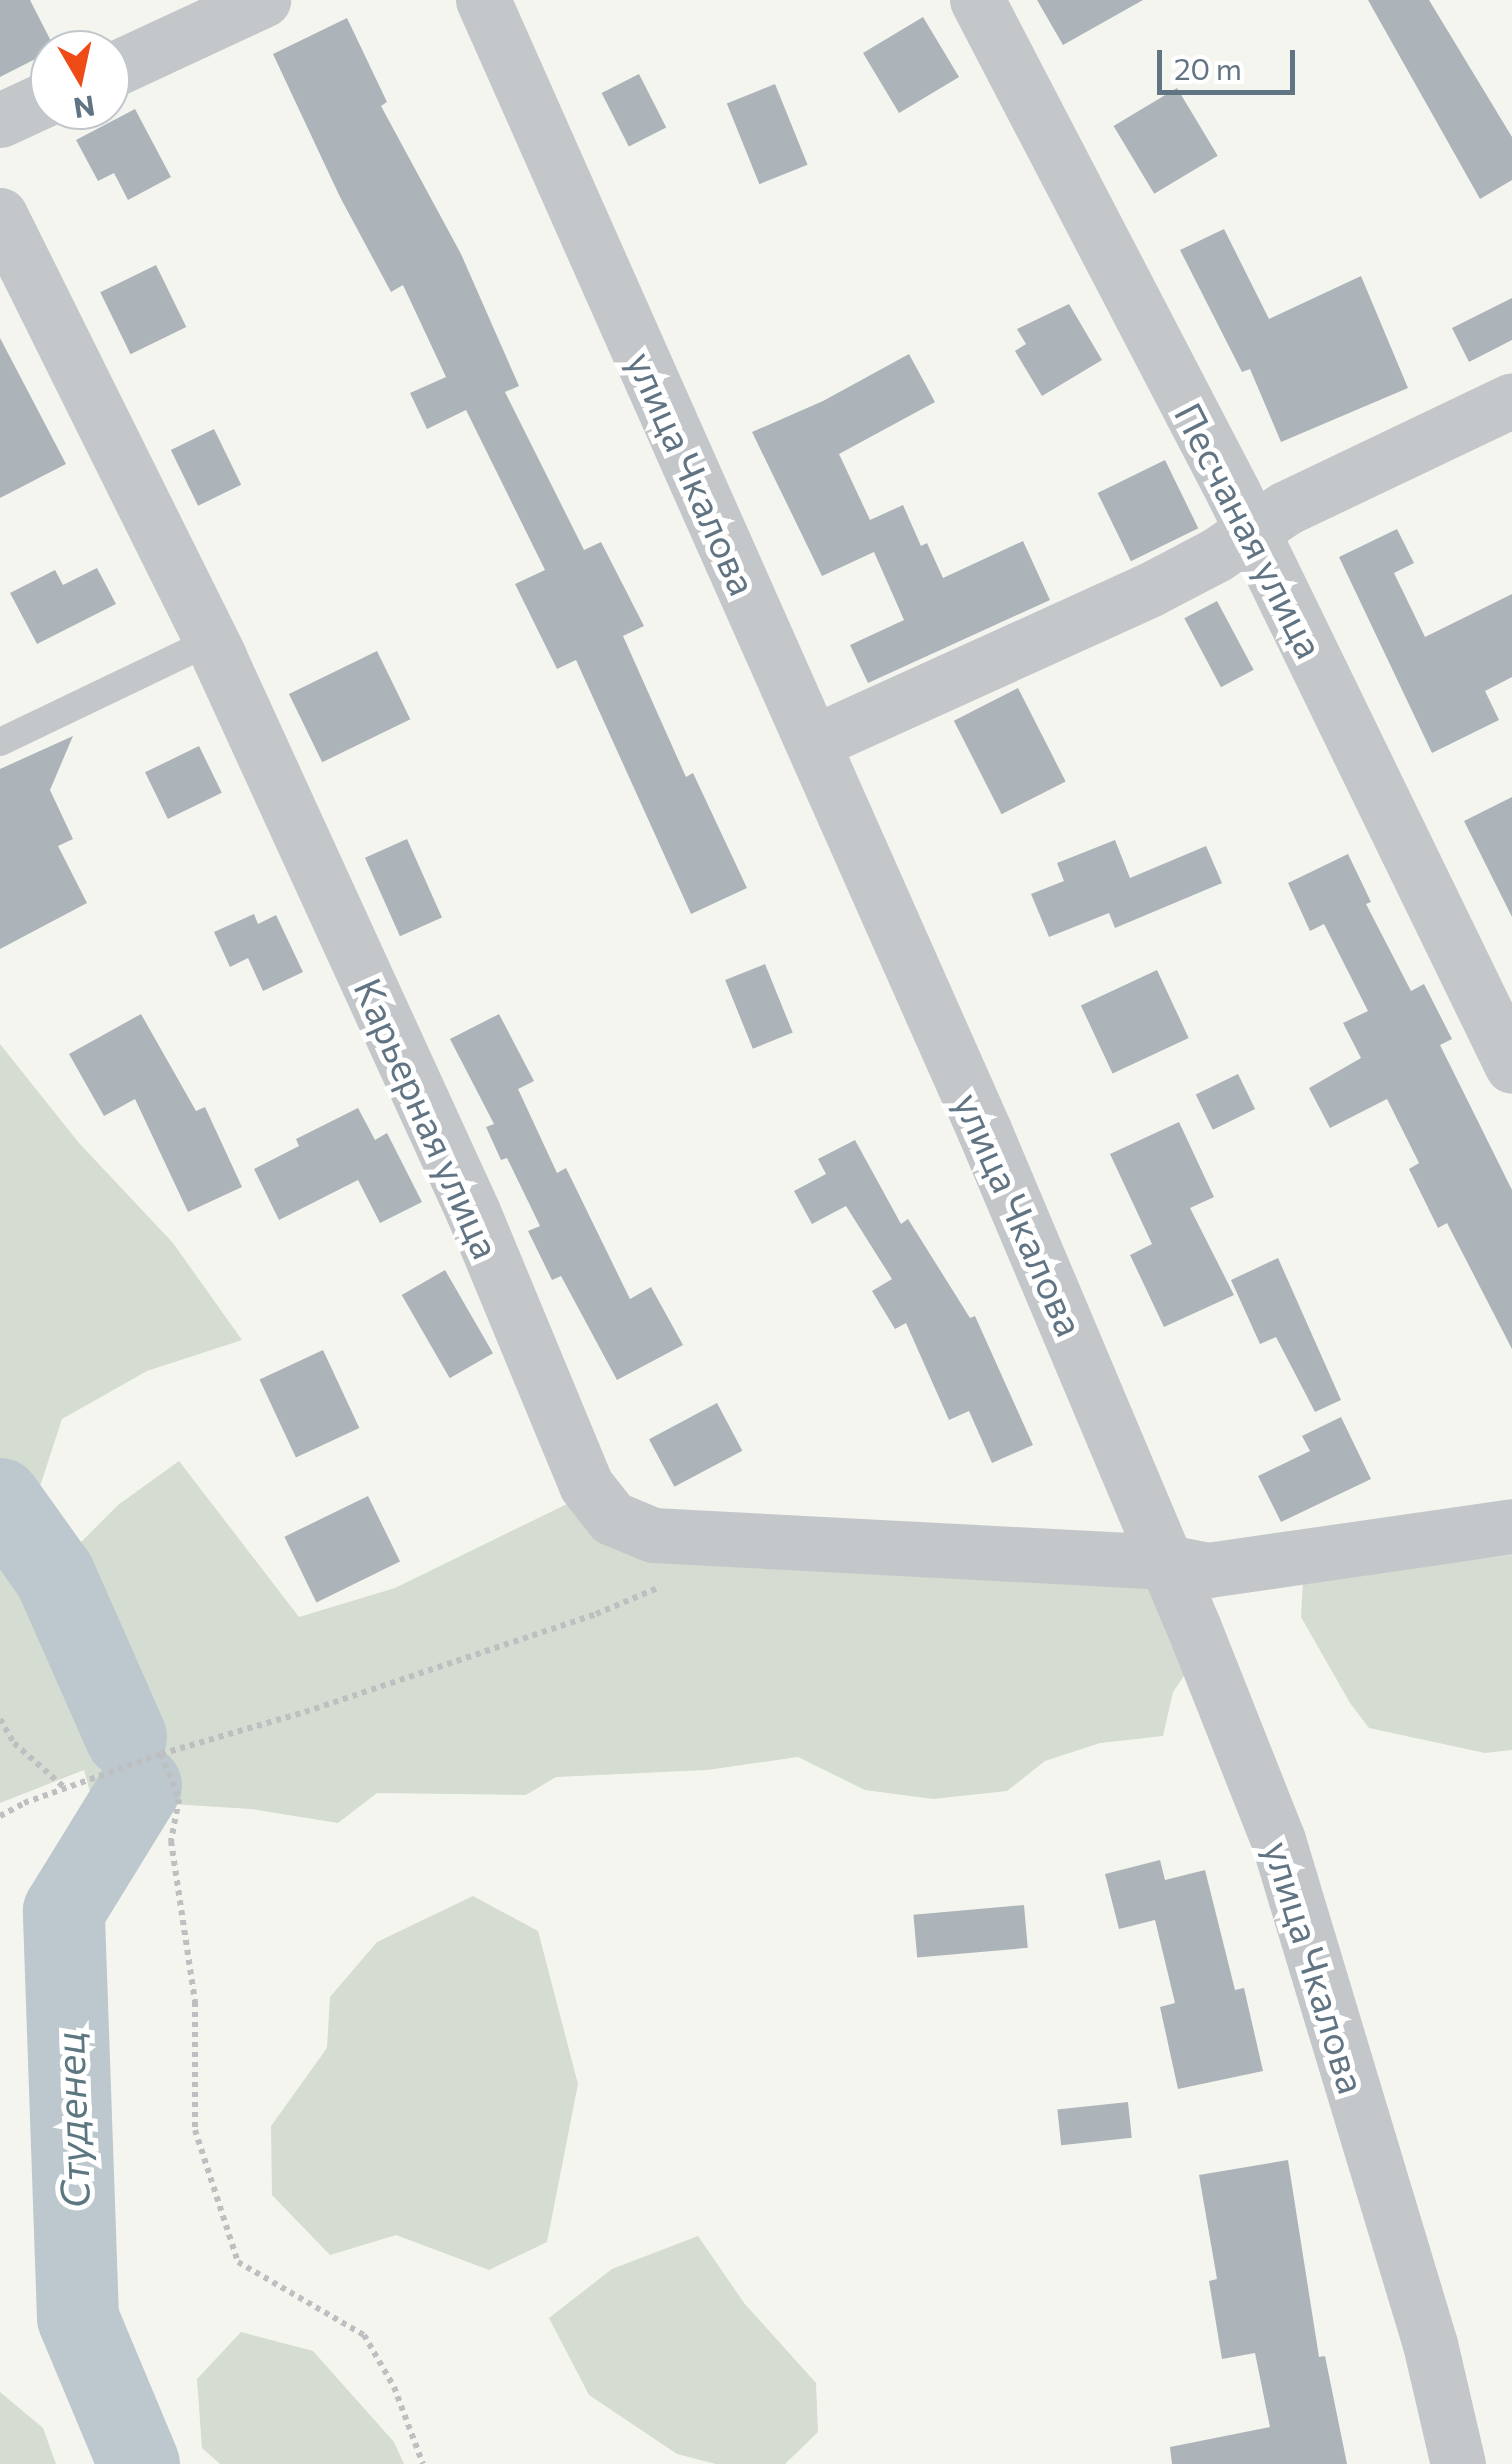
<!DOCTYPE html>
<meta charset="utf-8">
<style>
body{margin:0}
#map{position:relative;width:1512px;height:2464px;overflow:hidden;background:#f5f5f0;font-family:Commissioner,sans-serif}
div>[style]{position:absolute}
.green>*{inset:0;background:#d5dcd1}
.river>*{height:82px;margin:-41px;padding:0 41px;transform-origin:41px;border-radius:41px;background:#bcc8cd}
.building>*{inset:0;background:#acb4b9;transform-origin:0 0}
.path>*{height:6px;margin-top:-3px;transform-origin:0;background:repeating-linear-gradient(90deg,#bdbfc1 0 5px,transparent 0 10px)}
.lane>*{height:28px;margin:-14px;padding:0 14px;transform-origin:14px;border-radius:14px;background:#c3c7ca}
.street>*{height:55px;margin:-27.5px;padding:0 27.5px;transform-origin:27.5px;border-radius:27.5px;background:#c3c7ca}
span{translate:-50% -50%;white-space:nowrap;text-align:center;line-height:1.15;-webkit-text-stroke:10px #fff;paint-order:stroke}
.street-label{font-size:38px;color:#617483}
.water-label{font-size:40px;color:#5d7781;font-style:italic}
.north{position:absolute;left:30px;top:30px;width:100px;height:100px;box-sizing:border-box;background:#fff;border:2px solid #c0c7cd;border-radius:50%;rotate:171deg;font-size:28px;font-weight:700;line-height:40px;text-align:center;color:#617483}
.north::after{content:'';display:block;margin:auto;width:35px;height:45px;background:#ee4b17;clip-path:polygon(50% 0,100% 100%,50% 72%,0 100%)}
.scale{position:absolute;left:1157px;top:50px;width:138px;height:45px;box-sizing:border-box;border:5px solid #617483;border-top:0;padding-left:12px;font-size:30px;line-height:35px;white-space:nowrap;color:#617483;-webkit-text-stroke:8px #fff;paint-order:stroke}
</style>
<div id="map">
<div class="green">
<div style="clip-path:polygon(0 1044px,79px 1143px,173px 1243px,242px 1340px,147px 1371px,62px 1419px,33px 1508px,71px 1552px,118px 1505px,179px 1461px,299px 1617px,395px 1588px,571px 1502px,1157px 1577px,1186px 1673px,1173px 1692px,1163px 1736px,1100px 1743px,1045px 1761px,1007px 1791px,933px 1799px,865px 1790px,798px 1757px,707px 1770px,556px 1777px,526px 1795px,377px 1793px,338px 1823px,251px 1809px,92px 1799px,84px 1770px,0 1803px)"></div>
<div style="clip-path:polygon(1512px 1555px,1512px 1750px,1485px 1753px,1369px 1728px,1350px 1703px,1301px 1617px,1303px 1581px)"></div>
<div style="clip-path:polygon(473px 1896px,538px 1931px,578px 2084px,547px 2242px,489px 2270px,396px 2235px,330px 2255px,272px 2195px,271px 2126px,327px 2048px,330px 1997px,377px 1942px)"></div>
<div style="clip-path:polygon(698px 2236px,744px 2303px,816px 2383px,818px 2432px,785px 2464px,716px 2464px,677px 2454px,589px 2395px,549px 2318px,612px 2269px)"></div>
<div style="clip-path:polygon(241px 2332px,313px 2351px,394px 2442px,404px 2464px,220px 2464px,202px 2448px,197px 2379px)"></div>
<div style="clip-path:polygon(0 2392px,43px 2428px,56px 2464px,0 2464px)"></div>
</div>
<div class="river">
<div style="left:0;top:1499px;width:95px;rotate:54.5deg"></div>
<div style="left:55px;top:1576px;width:176px;rotate:66.2deg"></div>
<div style="left:139px;top:2464px;width:158px;rotate:-112.7deg"></div>
<div style="left:78px;top:2318px;width:407px;rotate:-92deg"></div>
<div style="left:64px;top:1911px;width:147px;rotate:-58.4deg"></div>
</div>
<div class="building">
<div style="clip-path:polygon(0 0,30px 0,55px 49px,0 77px)"></div>
<div style="clip-path:polygon(1037px 0,1143px 0,1063px 45px)"></div>
<div style="clip-path:polygon(1368px 0,1429px 0,1512px 137px,1512px 180px,1480px 199px)"></div>
<div style="left:923px;top:17px;width:70px;height:70px;rotate:59deg"></div>
<div style="clip-path:polygon(347px 18px,387px 102px,381px 106px,461px 254px,519px 386px,505px 392px,584px 550px,601px 542px,644px 626px,623px 636px,686px 777px,693px 773px,747px 888px,691px 914px,576px 660px,557px 669px,515px 584px,545px 570px,466px 410px,427px 429px,410px 393px,446px 377px,403px 285px,391px 292px,340px 197px,273px 54px)"></div>
<div style="left:639px;top:74px;width:60px;height:42px;rotate:63deg"></div>
<div style="left:775px;top:84px;width:87px;height:52px;rotate:68deg"></div>
<div style="left:1177px;top:88px;width:79px;height:74px;rotate:59deg"></div>
<div style="clip-path:polygon(135px 109px,171px 177px,128px 200px,114px 173px,98px 181px,76px 140px)"></div>
<div style="clip-path:polygon(1224px 229px,1269px 319px,1361px 276px,1408px 388px,1281px 442px,1250px 369px,1242px 372px,1180px 250px)"></div>
<div style="left:156px;top:265px;width:69px;height:62px;rotate:64deg"></div>
<div style="clip-path:polygon(1512px 298px,1512px 340px,1469px 362px,1452px 328px)"></div>
<div style="clip-path:polygon(1069px 304px,1102px 360px,1042px 396px,1015px 351px,1026px 344px,1017px 329px)"></div>
<div style="clip-path:polygon(0 338px,66px 464px,0 498px)"></div>
<div style="clip-path:polygon(909px 354px,935px 402px,839px 454px,870px 520px,903px 505px,921px 546px,927px 543px,943px 578px,1023px 541px,1050px 600px,868px 683px,850px 645px,904px 620px,874px 552px,822px 576px,752px 432px,823px 401px)"></div>
<div style="left:214px;top:429px;width:62px;height:48px;rotate:64deg"></div>
<div style="left:1165px;top:460px;width:76px;height:75px;rotate:64deg"></div>
<div style="clip-path:polygon(1397px 529px,1414px 563px,1394px 573px,1425px 637px,1512px 594px,1512px 677px,1485px 691px,1499px 720px,1432px 753px,1339px 557px)"></div>
<div style="clip-path:polygon(97px 568px,116px 604px,37px 644px,10px 593px,55px 570px,63px 585px)"></div>
<div style="left:1217px;top:601px;width:78px;height:37px;rotate:62deg"></div>
<div style="left:377px;top:651px;width:76px;height:98px;rotate:64deg"></div>
<div style="left:1018px;top:688px;width:105px;height:72px;rotate:63deg"></div>
<div style="clip-path:polygon(73px 736px,50px 790px,73px 839px,58px 846px,87px 903px,0 949px,0 769px)"></div>
<div style="left:199px;top:746px;width:52px;height:60px;rotate:64deg"></div>
<div style="clip-path:polygon(1512px 797px,1512px 917px,1464px 821px)"></div>
<div style="left:407px;top:839px;width:86px;height:46px;rotate:66deg"></div>
<div style="clip-path:polygon(1115px 840px,1130px 878px,1206px 846px,1222px 883px,1115px 928px,1109px 913px,1049px 937px,1031px 894px,1064px 881px,1057px 863px)"></div>
<div style="clip-path:polygon(1348px 854px,1371px 902px,1366px 904px,1411px 991px,1424px 984px,1452px 1039px,1440px 1045px,1512px 1190px,1512px 1349px,1447px 1223px,1438px 1228px,1409px 1169px,1419px 1163px,1387px 1099px,1330px 1128px,1309px 1088px,1361px 1058px,1343px 1023px,1368px 1011px,1324px 924px,1310px 931px,1288px 883px)"></div>
<div style="clip-path:polygon(254px 914px,258px 924px,276px 915px,303px 972px,263px 991px,248px 958px,230px 967px,214px 932px)"></div>
<div style="left:765px;top:964px;width:74px;height:43px;rotate:68deg"></div>
<div style="left:1157px;top:970px;width:75px;height:84px;rotate:65deg"></div>
<div style="clip-path:polygon(141px 1014px,196px 1111px,205px 1107px,242px 1187px,188px 1212px,135px 1099px,104px 1116px,69px 1054px)"></div>
<div style="clip-path:polygon(499px 1014px,534px 1081px,518px 1089px,557px 1173px,566px 1168px,630px 1299px,651px 1287px,683px 1345px,617px 1380px,561px 1276px,552px 1280px,528px 1231px,540px 1226px,507px 1158px,501px 1160px,486px 1127px,494px 1124px,450px 1039px)"></div>
<div style="left:1238px;top:1074px;width:39px;height:47px;rotate:64deg"></div>
<div style="clip-path:polygon(358px 1108px,375px 1140px,387px 1133px,422px 1202px,380px 1223px,358px 1180px,279px 1220px,254px 1169px,299px 1146px,296px 1139px)"></div>
<div style="clip-path:polygon(1179px 1122px,1214px 1197px,1190px 1208px,1234px 1295px,1164px 1327px,1130px 1255px,1152px 1244px,1110px 1154px)"></div>
<div style="clip-path:polygon(855px 1140px,901px 1224px,908px 1219px,970px 1318px,975px 1316px,1033px 1445px,992px 1463px,969px 1411px,949px 1420px,906px 1323px,895px 1329px,872px 1291px,892px 1279px,846px 1206px,812px 1224px,794px 1191px,826px 1174px,818px 1159px)"></div>
<div style="clip-path:polygon(1278px 1258px,1341px 1400px,1315px 1412px,1276px 1337px,1260px 1344px,1231px 1280px)"></div>
<div style="left:445px;top:1270px;width:96px;height:50px;rotate:60deg"></div>
<div style="left:323px;top:1350px;width:86px;height:70px;rotate:65deg"></div>
<div style="left:717px;top:1403px;width:54px;height:77px;rotate:62deg"></div>
<div style="clip-path:polygon(1341px 1417px,1371px 1479px,1281px 1522px,1258px 1476px,1310px 1451px,1302px 1436px)"></div>
<div style="left:368px;top:1496px;width:73px;height:93px;rotate:64deg"></div>
<div style="clip-path:polygon(1160px 1860px,1165px 1880px,1205px 1870px,1235px 1990px,1244px 1988px,1263px 2071px,1178px 2089px,1160px 2007px,1175px 2003px,1155px 1920px,1119px 1929px,1105px 1874px)"></div>
<div style="left:1024px;top:1905px;width:43px;height:111px;rotate:85deg"></div>
<div style="left:1128px;top:2102px;width:36px;height:71px;rotate:84deg"></div>
<div style="clip-path:polygon(1288px 2160px,1319px 2357px,1325px 2356px,1347px 2464px,1172px 2464px,1170px 2447px,1270px 2427px,1255px 2353px,1222px 2359px,1209px 2281px,1217px 2279px,1199px 2175px)"></div>
</div>
<div class="path">
<div style="left:0;top:1719px;width:28px;rotate:60deg"></div>
<div style="left:14px;top:1743px;width:68px;rotate:41.4deg"></div>
<div style="left:161px;top:1754px;width:48px;rotate:68.2deg"></div>
<div style="left:179px;top:1799px;width:43px;rotate:100.8deg"></div>
<div style="left:171px;top:1841px;width:163px;rotate:81.5deg"></div>
<div style="left:195px;top:2002px;width:128px;rotate:90deg"></div>
<div style="left:195px;top:2130px;width:139px;rotate:72deg"></div>
<div style="left:238px;top:2262px;width:146px;rotate:30.1deg"></div>
<div style="left:364px;top:2335px;width:60px;rotate:60deg"></div>
<div style="left:394px;top:2387px;width:82px;rotate:69.4deg"></div>
<div style="left:0;top:1816px;width:27px;rotate:-28deg"></div>
<div style="left:24px;top:1803px;width:145px;rotate:-19.7deg"></div>
<div style="left:161px;top:1754px;width:150px;rotate:-16.3deg"></div>
<div style="left:305px;top:1712px;width:307px;rotate:-18.6deg"></div>
<div style="left:596px;top:1614px;width:69px;rotate:-22.9deg"></div>
</div>
<div class="lane">
<div style="left:0;top:742px;width:234px;rotate:-25.6deg"></div>
</div>
<div class="street">
<div style="left:483px;top:0;width:1236px;rotate:66.09deg"></div>
<div style="left:984px;top:1130px;width:540px;rotate:67.14deg"></div>
<div style="left:1194px;top:1628px;width:228px;rotate:68.4deg"></div>
<div style="left:1278px;top:1840px;width:526px;rotate:73.22deg"></div>
<div style="left:1430px;top:2344px;width:123px;rotate:76.9deg"></div>
<div style="left:977px;top:0;width:555px;rotate:62.51deg"></div>
<div style="left:1233px;top:492px;width:638px;rotate:64.08deg"></div>
<div style="left:110px;top:71px;width:169px;rotate:-24.9deg"></div>
<div style="left:0;top:120px;width:55px;rotate:-24.7deg"></div>
<div style="left:0;top:215px;width:493px;rotate:63.6deg"></div>
<div style="left:219px;top:657px;width:610px;rotate:65.41deg"></div>
<div style="left:473px;top:1212px;width:295px;rotate:67.5deg"></div>
<div style="left:586px;top:1485px;width:42px;rotate:51.8deg"></div>
<div style="left:612px;top:1518px;width:44px;rotate:22.5deg"></div>
<div style="left:653px;top:1535px;width:515px;rotate:3.01deg"></div>
<div style="left:1167px;top:1562px;width:42px;rotate:11deg"></div>
<div style="left:1208px;top:1570px;width:307px;rotate:-8.2deg"></div>
<div style="left:814px;top:742px;width:370px;rotate:-24.4deg"></div>
<div style="left:1151px;top:589px;width:73px;rotate:-27.6deg"></div>
<div style="left:1216px;top:555px;width:84px;rotate:-33.9deg"></div>
<div style="left:1286px;top:508px;width:250px;rotate:-25.5deg"></div>
</div>
<div class="street-label">
<span style="left:693px;top:473px;rotate:66deg">улица Чкалова</span>
<span style="left:1250px;top:530px;rotate:63deg">Песчаная улица</span>
<span style="left:428px;top:1118px;rotate:66deg">Карьерная улица</span>
<span style="left:1020px;top:1214px;rotate:66deg">улица Чкалова</span>
<span style="left:1316px;top:1967px;rotate:73deg">улица Чкалова</span>
</div>
<div class="water-label">
<span style="left:71px;top:2120px;rotate:-92deg">Студенец</span>
</div>
<div class="north">N</div>
<div class="scale">20 m</div>
</div>
